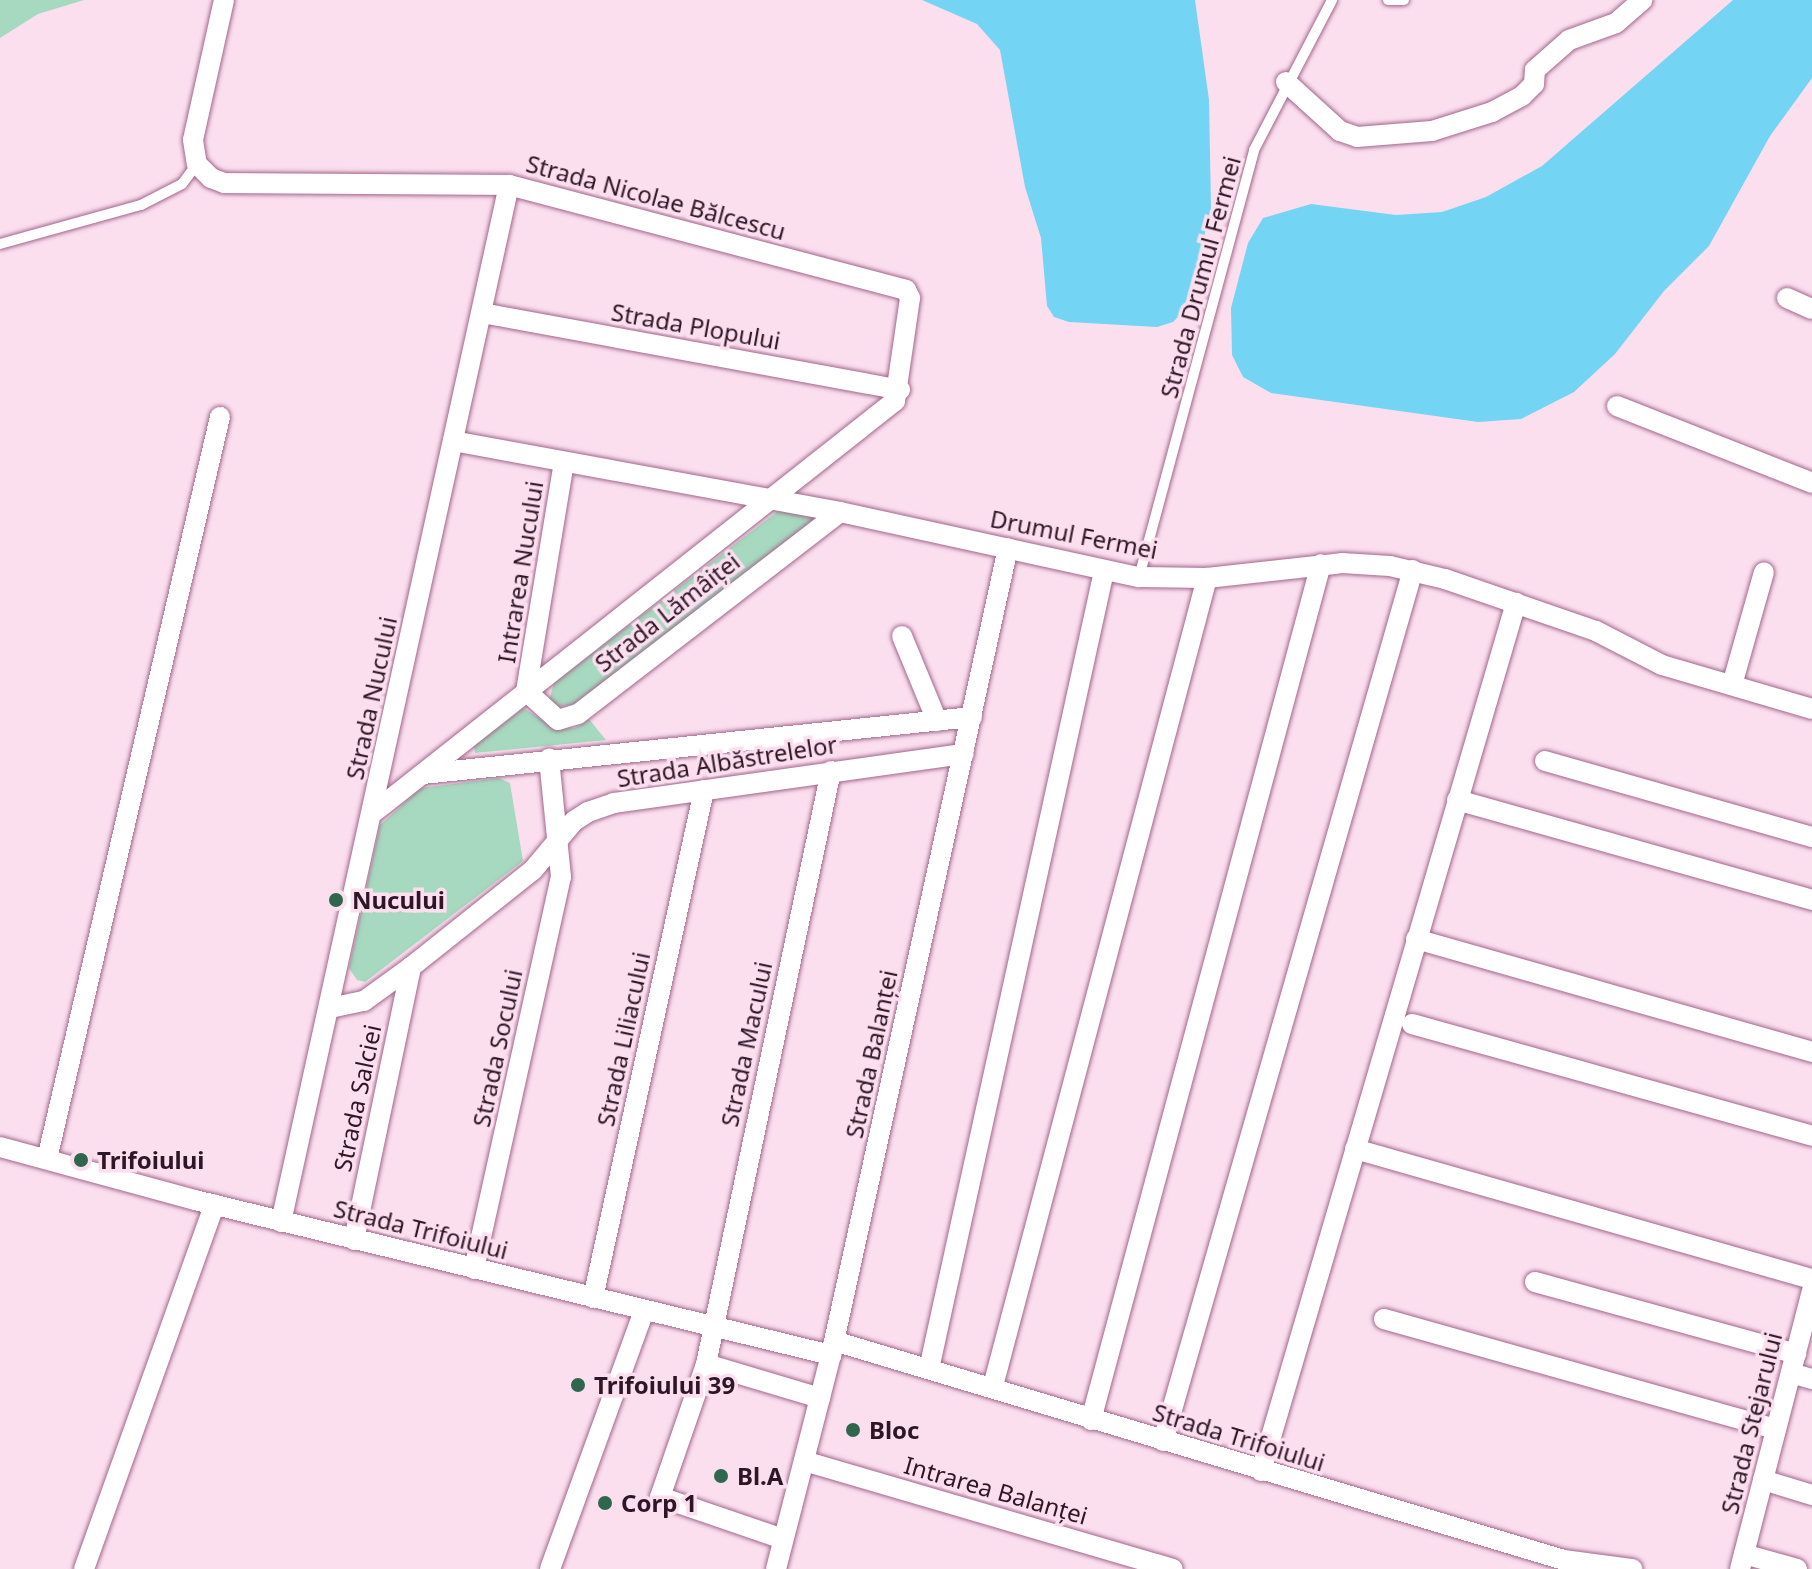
<!DOCTYPE html>
<meta charset="utf-8">
<style>
body{margin:0}
#map{position:relative;width:1812px;height:1569px;overflow:hidden;background:#fbdfef;font-family:"Noto Sans",sans-serif}
div>[style]{position:absolute}
.green>*{inset:0;background:#a6d9bf}
.water>*{inset:0;background:#74d4f3}
.roads{filter:drop-shadow(0 0 2px #a2668c) drop-shadow(0 0 2px #a2668c)}
.lane>*{height:10px;margin:-5px;padding:0 5px;transform-origin:5px;border-radius:5px;background:#fff}
.street>*{height:20px;margin:-10px;padding:0 10px;transform-origin:10px;border-radius:10px;background:#fff}
.dots>*{width:22px;height:22px;translate:-50% -50%;box-sizing:border-box;border:4px solid #fbdfef;border-radius:50%}
span{translate:-50% -50%;white-space:nowrap;text-align:center;line-height:1.15;-webkit-text-stroke:7px #fbdfef;paint-order:stroke}
.street-label{font-size:24px;color:#2e1626}
.poi-label{font-size:24px;color:#2e1626;font-weight:700}
.left{translate:0 -50%;text-align:left}
</style>
<div id="map">
<div class="green">
<div style="clip-path:polygon(0 0,84px 0,38px 14px,0 38px)"></div>
<div style="clip-path:polygon(782px 508px,817px 517px,576px 704px,557px 707px,549px 701px,554px 683px)"></div>
<div style="clip-path:polygon(523px 708px,557px 729px,575px 728px,589px 719px,606px 740px,475px 753px,474px 746px)"></div>
<div style="clip-path:polygon(499px 778px,510px 783px,523px 861px,365px 982px,357px 980px,349px 968px,380px 825px,421px 788px)"></div>
</div>
<div class="water">
<div style="clip-path:polygon(922px 0,1195px 0,1209px 100px,1211px 208px,1187px 308px,1173px 322px,1157px 327px,1069px 322px,1054px 317px,1047px 306px,1041px 238px,1025px 187px,1000px 50px,977px 24px)"></div>
<div style="clip-path:polygon(1733px 0,1812px 0,1812px 78px,1770px 136px,1709px 246px,1664px 291px,1615px 354px,1574px 392px,1521px 419px,1478px 422px,1271px 393px,1243px 377px,1232px 355px,1231px 308px,1248px 243px,1263px 218px,1311px 204px,1396px 215px,1442px 212px,1486px 197px,1542px 166px)"></div>
</div>
<div class="roads">
<div class="lane">
<div style="left:1388px;top:0;width:16px"></div>
<div style="left:0;top:244px;width:146px;rotate:-15.5deg"></div>
<div style="left:141px;top:205px;width:46px;rotate:-27.1deg"></div>
<div style="left:182px;top:184px;width:25px;rotate:-53deg"></div>
<div style="left:1139px;top:577px;width:442px;rotate:-74.9deg"></div>
<div style="left:1254px;top:150px;width:169px;rotate:-62.5deg"></div>
</div>
<div class="street">
<div style="left:224px;top:0;width:143px;rotate:102.5deg"></div>
<div style="left:193px;top:140px;width:24px;rotate:81deg"></div>
<div style="left:197px;top:164px;width:20px;rotate:45deg"></div>
<div style="left:211px;top:178px;width:14px;rotate:21deg"></div>
<div style="left:224px;top:183px;width:285px;rotate:0.4deg"></div>
<div style="left:509px;top:185px;width:411px;rotate:14.8deg"></div>
<div style="left:906px;top:290px;width:9px;rotate:63deg"></div>
<div style="left:910px;top:298px;width:104px;rotate:98.3deg"></div>
<div style="left:895px;top:401px;width:664px;rotate:141.73deg"></div>
<div style="left:1286px;top:82px;width:73px;rotate:42.2deg"></div>
<div style="left:1340px;top:131px;width:18px;rotate:19deg"></div>
<div style="left:1357px;top:137px;width:75px;rotate:-4.6deg"></div>
<div style="left:1432px;top:131px;width:63px;rotate:-17.6deg"></div>
<div style="left:1492px;top:112px;width:34px;rotate:-28deg"></div>
<div style="left:1522px;top:96px;width:17px;rotate:-45deg"></div>
<div style="left:1534px;top:84px;width:14px;rotate:-86deg"></div>
<div style="left:1535px;top:70px;width:45px;rotate:-41.4deg"></div>
<div style="left:1569px;top:40px;width:50px;rotate:-19.9deg"></div>
<div style="left:1616px;top:23px;width:35px;rotate:-41deg"></div>
<div style="left:1787px;top:298px;width:27px;rotate:24deg"></div>
<div style="left:482px;top:313px;width:425px;rotate:10.4deg"></div>
<div style="left:1617px;top:406px;width:210px;rotate:21.5deg"></div>
<div style="left:453px;top:441px;width:393px;rotate:10.4deg"></div>
<div style="left:840px;top:512px;width:306px;rotate:12.3deg"></div>
<div style="left:1139px;top:577px;width:68px;rotate:0.8deg"></div>
<div style="left:1207px;top:578px;width:136px;rotate:-6.3deg"></div>
<div style="left:1342px;top:563px;width:48px;rotate:3.6deg"></div>
<div style="left:1390px;top:566px;width:57px;rotate:13.3deg"></div>
<div style="left:1445px;top:579px;width:160px;rotate:19deg"></div>
<div style="left:1596px;top:631px;width:74px;rotate:27.3deg"></div>
<div style="left:1662px;top:665px;width:156px;rotate:16.3deg"></div>
<div style="left:564px;top:462px;width:232px;rotate:99.4deg"></div>
<div style="left:526px;top:691px;width:43px;rotate:42.2deg"></div>
<div style="left:558px;top:720px;width:21px;rotate:-17deg"></div>
<div style="left:578px;top:714px;width:331px;rotate:-37.6deg"></div>
<div style="left:902px;top:636px;width:92px;rotate:67.6deg"></div>
<div style="left:1732px;top:685px;width:117px;rotate:-74.2deg"></div>
<div style="left:1545px;top:761px;width:278px;rotate:15.9deg"></div>
<div style="left:423px;top:774px;width:552px;rotate:-5.93deg"></div>
<div style="left:1457px;top:800px;width:369px;rotate:15.7deg"></div>
<div style="left:1416px;top:939px;width:412px;rotate:15.9deg"></div>
<div style="left:330px;top:1008px;width:35px;rotate:-12deg"></div>
<div style="left:364px;top:1001px;width:58px;rotate:-35.9deg"></div>
<div style="left:411px;top:967px;width:156px;rotate:-38.5deg"></div>
<div style="left:533px;top:870px;width:64px;rotate:-50.1deg"></div>
<div style="left:574px;top:821px;width:17px;rotate:-33deg"></div>
<div style="left:588px;top:812px;width:28px;rotate:-19deg"></div>
<div style="left:614px;top:803px;width:353px;rotate:-8deg"></div>
<div style="left:1412px;top:1024px;width:415px;rotate:15.6deg"></div>
<div style="left:0;top:1147px;width:202px;rotate:15.2deg"></div>
<div style="left:195px;top:1200px;width:655px;rotate:13.7deg"></div>
<div style="left:1355px;top:1149px;width:475px;rotate:15.9deg"></div>
<div style="left:47px;top:1159px;width:762px;rotate:-76.88deg"></div>
<div style="left:281px;top:1222px;width:1062px;rotate:-77.6deg"></div>
<div style="left:354px;top:1240px;width:279px;rotate:-78.2deg"></div>
<div style="left:474px;top:1269px;width:402px;rotate:-77.5deg"></div>
<div style="left:561px;top:877px;width:119px;rotate:-95.8deg"></div>
<div style="left:1535px;top:1282px;width:271px;rotate:15.4deg"></div>
<div style="left:593px;top:1298px;width:520px;rotate:-77.67deg"></div>
<div style="left:1384px;top:1319px;width:407px;rotate:15.7deg"></div>
<div style="left:834px;top:1341px;width:762px;rotate:16.7deg"></div>
<div style="left:1564px;top:1560px;width:69px;rotate:7.5deg"></div>
<div style="left:706px;top:1364px;width:119px;rotate:16.6deg"></div>
<div style="left:929px;top:1369px;width:817px;rotate:-77.63deg"></div>
<div style="left:1791px;top:1373px;width:22px;rotate:16deg"></div>
<div style="left:993px;top:1386px;width:836px;rotate:-75.17deg"></div>
<div style="left:1091px;top:1420px;width:886px;rotate:-74.96deg"></div>
<div style="left:1163px;top:1441px;width:906px;rotate:-73.99deg"></div>
<div style="left:804px;top:1461px;width:384px;rotate:16.3deg"></div>
<div style="left:1261px;top:1471px;width:905px;rotate:-73.63deg"></div>
<div style="left:1763px;top:1480px;width:51px;rotate:17deg"></div>
<div style="left:783px;top:1539px;width:130px;rotate:-161.1deg"></div>
<div style="left:660px;top:1497px;width:141px;rotate:-70.9deg"></div>
<div style="left:706px;top:1364px;width:606px;rotate:-78.1deg"></div>
<div style="left:1744px;top:1554px;width:55px;rotate:15.8deg"></div>
<div style="left:84px;top:1569px;width:387px;rotate:-70.3deg"></div>
<div style="left:550px;top:1569px;width:275px;rotate:-70deg"></div>
<div style="left:776px;top:1569px;width:221px;rotate:-75.6deg"></div>
<div style="left:831px;top:1355px;width:826px;rotate:-77.63deg"></div>
<div style="left:1740px;top:1569px;width:288px;rotate:-75.5deg"></div>
</div>
</div>
<div class="dots">
<div style="left:336px;top:900px;background:#2f664d"></div>
<div style="left:81px;top:1160px;background:#2f664d"></div>
<div style="left:578px;top:1385px;background:#2f664d"></div>
<div style="left:853px;top:1430px;background:#2f664d"></div>
<div style="left:721px;top:1476px;background:#2f664d"></div>
<div style="left:605px;top:1503px;background:#2f664d"></div>
</div>
<div class="street-label">
<span style="left:656px;top:197px;rotate:15deg">Strada Nicolae Bălcescu</span>
<span style="left:1200px;top:277px;rotate:-75deg">Strada Drumul Fermei</span>
<span style="left:696px;top:326px;rotate:10deg">Strada Plopului</span>
<span style="left:1074px;top:534px;rotate:11deg">Drumul Fermei</span>
<span style="left:520px;top:572px;rotate:-81deg">Intrarea Nucului</span>
<span style="left:667px;top:612px;rotate:-38deg">Strada Lămâiței</span>
<span style="left:371px;top:698px;rotate:-78deg">Strada Nucului</span>
<span style="left:727px;top:761px;rotate:-9deg">Strada Albăstrelelor</span>
<span style="left:623px;top:1039px;rotate:-78deg">Strada Liliacului</span>
<span style="left:746px;top:1044px;rotate:-78deg">Strada Macului</span>
<span style="left:497px;top:1048px;rotate:-78deg">Strada Socului</span>
<span style="left:871px;top:1054px;rotate:-78deg">Strada Balanței</span>
<span style="left:357px;top:1098px;rotate:-78deg">Strada Salciei</span>
<span style="left:421px;top:1229px;rotate:14deg">Strada Trifoiului</span>
<span style="left:1751px;top:1423px;rotate:-76deg">Strada Stejarului</span>
<span style="left:1239px;top:1437px;rotate:17deg">Strada Trifoiului</span>
<span style="left:996px;top:1490px;rotate:16deg">Intrarea Balanței</span>
</div>
<div class="poi-label">
<span class="left" style="left:352px;top:900px">Nucului</span>
<span class="left" style="left:97px;top:1160px">Trifoiului</span>
<span class="left" style="left:594px;top:1385px">Trifoiului 39</span>
<span class="left" style="left:869px;top:1430px">Bloc</span>
<span class="left" style="left:737px;top:1476px">Bl.A</span>
<span class="left" style="left:621px;top:1503px">Corp 1</span>
</div>
</div>
